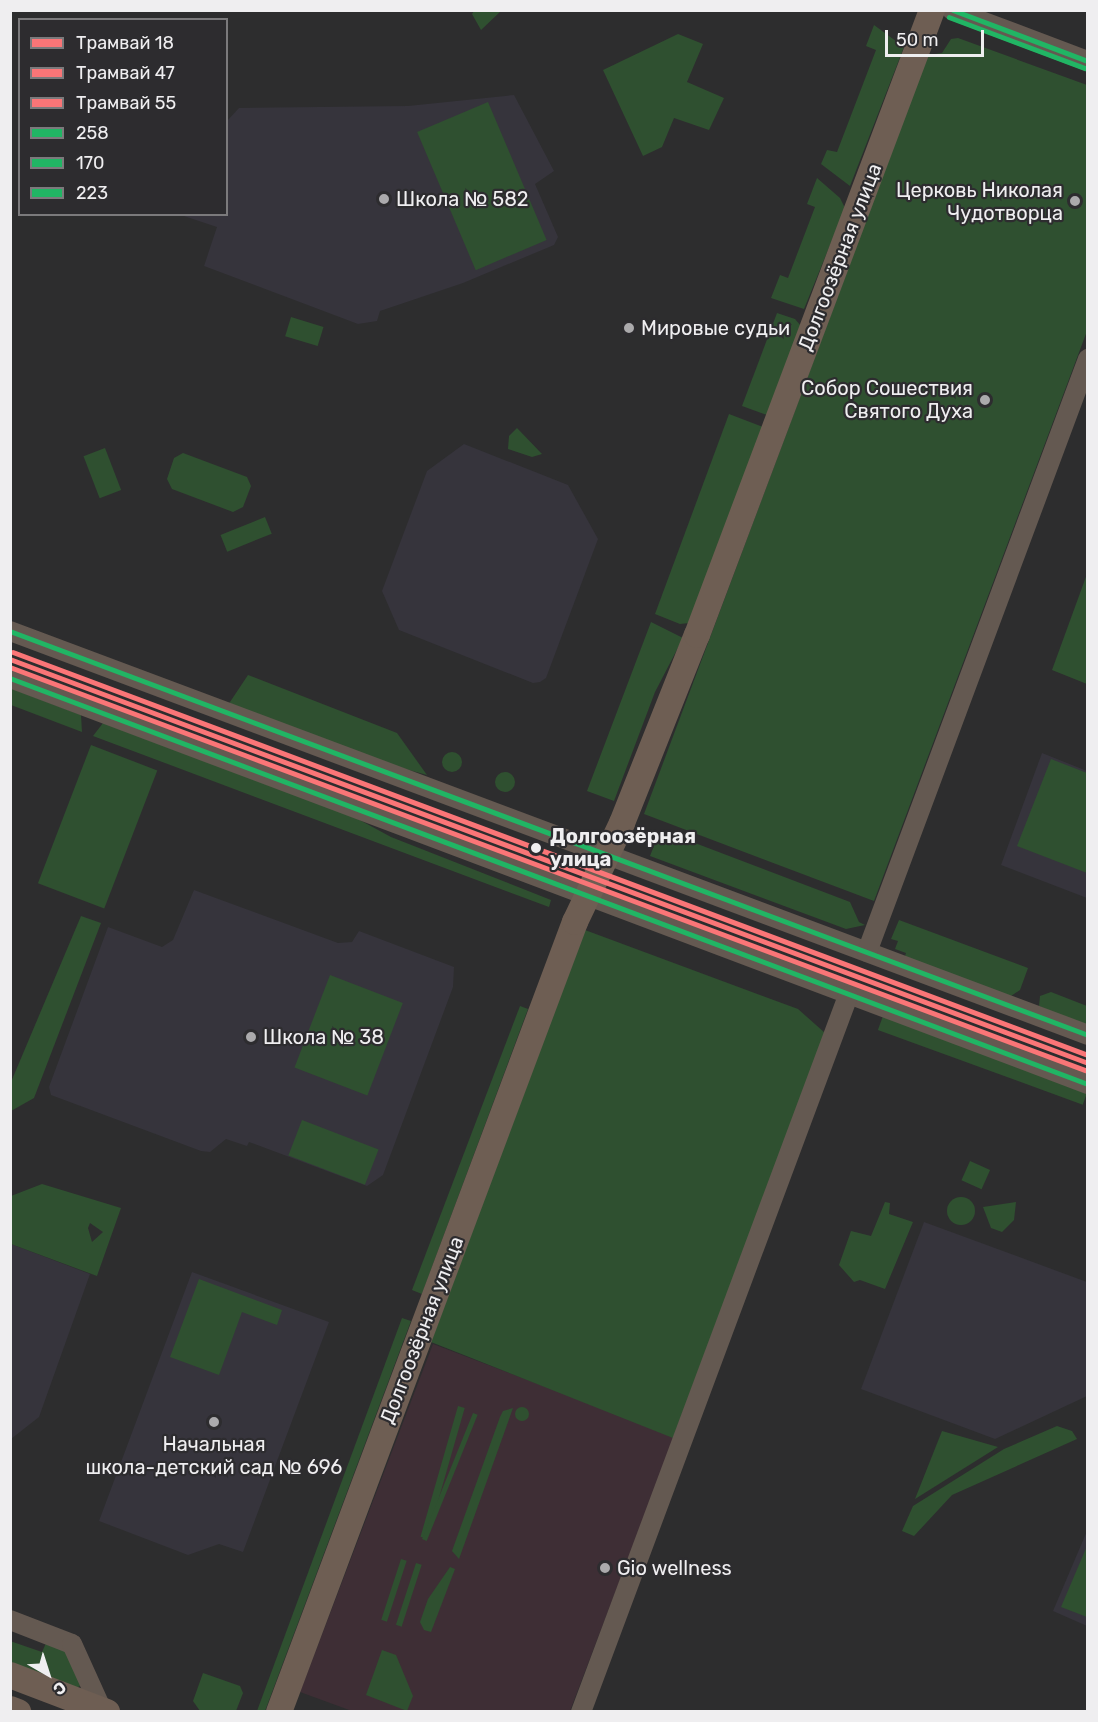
<!DOCTYPE html>
<meta charset="utf-8">
<style>
body{margin:0}
#map{position:relative;width:1098px;height:1722px;overflow:hidden;background:#2d2d2e;font-family:Rubik,sans-serif}
div>[style]{position:absolute}
.commercial>*{inset:0;background:#3e2e35}
.built>*{inset:0;background:#36343c}
.green>*{inset:0;background:#2f5030;transform-origin:0 0}
.round{border-radius:50%}
.minor>*{height:20px;margin:-10px;padding:0 10px;transform-origin:10px;border-radius:10px;background:#645951}
.major>*{height:26px;margin:-13px;padding:0 13px;transform-origin:13px;border-radius:13px;background:#6e5e53}
.bus-1>*{height:4.5px;margin:-2.25px;padding:0 2.25px;transform-origin:2.25px;border-radius:2.25px;background:#21b564}
.bus-2>*{height:4.5px;margin:-2.25px;padding:0 2.25px;transform-origin:2.25px;border-radius:2.25px;background:#21b564}
.bus-3>*{height:4.5px;margin:-2.25px;padding:0 2.25px;transform-origin:2.25px;border-radius:2.25px;background:#21b564}
.tram-1>*{height:4.5px;margin:-2.25px;padding:0 2.25px;transform-origin:2.25px;border-radius:2.25px;background:#fa7577}
.tram-2>*{height:4.5px;margin:-2.25px;padding:0 2.25px;transform-origin:2.25px;border-radius:2.25px;background:#fa7577}
.tram-3>*{height:4.5px;margin:-2.25px;padding:0 2.25px;transform-origin:2.25px;border-radius:2.25px;background:#fa7577}
.dots>*{width:16px;height:16px;translate:-50% -50%;box-sizing:border-box;border:3px solid #2d2c2f;border-radius:50%}
span{translate:-50% -50%;white-space:nowrap;text-align:center;line-height:1.15;-webkit-text-stroke:4.5px #2d2c2f;paint-order:stroke}
.poi-label{font-size:20px;color:#efeef0}
.right{translate:-100% -50%;text-align:right}
.left{translate:0 -50%;text-align:left}
.street-label{font-size:20px;color:#efeef0}
.stop-label{font-size:20px;color:#efeef0;font-weight:700}
.frame{position:absolute;inset:0;border:12px solid #efeef0;pointer-events:none}
.legend{position:absolute;left:18px;top:18px;width:210px;height:198px;box-sizing:border-box;background:#2d2c2f;border:2px solid #7b7a7c;margin:0;padding:8px 10px;list-style:none;font-size:18px;color:#efeef0}
.legend li{display:flex;align-items:center;gap:12px;height:30px}
.legend b{width:30px;border:2px solid #7b7a7c}
.north{position:absolute;left:18px;top:1644px;width:60px;height:60px;-webkit-text-stroke:4px #2d2c2f;paint-order:stroke;rotate:141deg;font-size:16px;font-weight:700;line-height:24px;text-align:center;color:#efeef0}
.north::after{content:'';display:block;margin:auto;width:21px;height:27px;background:#efeef0;clip-path:polygon(50% 0,100% 100%,50% 72%,0 100%)}
.scale{position:absolute;left:885px;top:30px;width:99px;height:27px;box-sizing:border-box;border:3px solid #efeef0;border-top:0;padding-left:8px;font-size:18px;line-height:21px;white-space:nowrap;color:#efeef0;-webkit-text-stroke:4px #2d2c2f;paint-order:stroke}
</style>
<div id="map">
<div class="commercial">
<div style="clip-path:polygon(433px 1344px,675px 1436px,570px 1711px,352px 1711px,300px 1692px)"></div>
</div>
<div class="built">
<div style="clip-path:polygon(514px 95px,554px 171px,535px 184px,558px 237px,554px 245px,463px 283px,380px 311px,377px 321px,358px 324px,204px 266px,217px 227px,181px 215px,226px 214px,227px 121px,239px 108px,408px 106px)"></div>
<div style="clip-path:polygon(464px 444px,568px 485px,598px 539px,546px 678px,540px 682px,533px 683px,399px 630px,382px 591px,427px 471px)"></div>
<div style="clip-path:polygon(1042px 753px,1087px 771px,1087px 898px,1001px 865px)"></div>
<div style="clip-path:polygon(194px 890px,338px 943px,352px 942px,359px 931px,454px 967px,453px 987px,383px 1175px,367px 1186px,249px 1142px,247px 1146px,226px 1139px,210px 1152px,201px 1151px,51px 1095px,49px 1087px,108px 927px,162px 947px,173px 940px)"></div>
<div style="clip-path:polygon(924px 1222px,1087px 1282px,1087px 1396px,995px 1439px,861px 1389px)"></div>
<div style="clip-path:polygon(11px 1244px,90px 1274px,39px 1417px,11px 1439px)"></div>
<div style="clip-path:polygon(192px 1272px,329px 1322px,243px 1552px,219px 1544px,188px 1555px,99px 1521px)"></div>
<div style="clip-path:polygon(1087px 1531px,1087px 1626px,1053px 1611px)"></div>
</div>
<div class="green">
<div style="clip-path:polygon(474px 11px,474px 10px,501px 11px,481px 30px,472px 14px)"></div>
<div style="clip-path:polygon(874px 25px,904px 47px,850px 186px,821px 164px,827px 150px,837px 152px,876px 50px,866px 46px)"></div>
<div style="clip-path:polygon(678px 34px,703px 44px,687px 82px,724px 98px,709px 130px,674px 118px,662px 147px,643px 156px,603px 70px)"></div>
<div style="clip-path:polygon(958px 38px,1087px 85px,1087px 331px,874px 901px,644px 814px,928px 55px,942px 53px,951px 39px)"></div>
<div style="left:488px;top:102px;width:150px;height:77px;rotate:67deg"></div>
<div style="clip-path:polygon(817px 178px,840px 198px,845px 208px,804px 309px,771px 298px,780px 275px,788px 278px,815px 207px,807px 204px)"></div>
<div style="clip-path:polygon(777px 313px,795px 319px,801px 326px,767px 415px,742px 406px)"></div>
<div style="left:291px;top:317px;width:34px;height:20px;rotate:17deg"></div>
<div style="clip-path:polygon(729px 414px,763px 427px,689px 623px,680px 624px,655px 614px)"></div>
<div style="clip-path:polygon(517px 428px,542px 454px,532px 457px,508px 449px,509px 436px)"></div>
<div style="left:105px;top:448px;width:45px;height:23px;rotate:69deg"></div>
<div style="clip-path:polygon(183px 453px,247px 477px,251px 486px,243px 507px,233px 512px,172px 489px,167px 479px,174px 458px)"></div>
<div style="left:265px;top:517px;width:18px;height:48px;rotate:68deg"></div>
<div style="clip-path:polygon(1087px 574px,1087px 684px,1052px 670px)"></div>
<div style="clip-path:polygon(651px 622px,683px 638px,655px 692px,614px 801px,587px 791px)"></div>
<div style="clip-path:polygon(248px 675px,397px 733px,427px 775px,380px 762px,228px 705px)"></div>
<div style="clip-path:polygon(10px 688px,81px 715px,82px 732px,11px 705px)"></div>
<div style="clip-path:polygon(103px 723px,356px 818px,391px 837px,551px 900px,549px 907px,93px 736px)"></div>
<div style="left:91px;top:745px;width:71px;height:148px;rotate:21deg"></div>
<div class="round" style="left:442px;top:752px;width:20px;height:20px"></div>
<div style="clip-path:polygon(1051px 759px,1087px 773px,1087px 873px,1017px 846px)"></div>
<div class="round" style="left:495px;top:772px;width:20px;height:20px"></div>
<div style="clip-path:polygon(666px 832px,850px 902px,859px 922px,865px 925px,846px 929px,650px 856px,659px 833px)"></div>
<div style="clip-path:polygon(81px 916px,101px 923px,34px 1098px,11px 1111px,11px 1082px)"></div>
<div style="clip-path:polygon(899px 920px,1028px 968px,1020px 990px,1011px 996px,904px 959px,906px 953px,895px 949px,898px 941px,891px 939px)"></div>
<div style="clip-path:polygon(585px 930px,798px 1009px,825px 1033px,673px 1438px,431px 1342px)"></div>
<div style="left:330px;top:975px;width:78px;height:99px;rotate:21deg"></div>
<div style="clip-path:polygon(1051px 992px,1087px 1006px,1087px 1027px,1039px 1006px,1040px 996px)"></div>
<div style="clip-path:polygon(520px 1006px,528px 1009px,422px 1294px,412px 1290px)"></div>
<div style="left:883px;top:1016px;width:218px;height:15px;rotate:20deg"></div>
<div style="left:302px;top:1120px;width:82px;height:38px;rotate:21deg"></div>
<div style="left:970px;top:1161px;width:22px;height:21px;rotate:24deg"></div>
<div style="clip-path:polygon(evenodd,42px 1184px,121px 1208px,97px 1276px,11px 1244px,11px 1196px,42px 1184px,90px 1223px,103px 1232px,92px 1242px,88px 1228px,90px 1223px)"></div>
<div class="round" style="left:947px;top:1197px;width:28px;height:28px"></div>
<div style="clip-path:polygon(885px 1202px,890px 1203px,889px 1214px,913px 1222px,885px 1289px,860px 1280px,854px 1282px,839px 1265px,851px 1231px,871px 1236px)"></div>
<div style="clip-path:polygon(1016px 1202px,1014px 1220px,1002px 1232px,991px 1228px,983px 1207px)"></div>
<div style="clip-path:polygon(199px 1279px,282px 1310px,277px 1325px,242px 1312px,219px 1375px,170px 1357px)"></div>
<div style="clip-path:polygon(402px 1318px,411px 1321px,265px 1711px,257px 1711px)"></div>
<div style="left:458px;top:1406px;width:7px;height:136px;rotate:16deg"></div>
<div class="round" style="left:515px;top:1407px;width:14px;height:14px"></div>
<div style="clip-path:polygon(513px 1408px,459px 1559px,452px 1551px,500px 1417px,503px 1411px)"></div>
<div style="left:473px;top:1413px;width:5px;height:136px;rotate:22deg"></div>
<div style="clip-path:polygon(1057px 1426px,1072px 1431px,1077px 1439px,952px 1495px,914px 1536px,902px 1531px,913px 1506px,1004px 1449px)"></div>
<div style="clip-path:polygon(942px 1431px,998px 1447px,915px 1499px)"></div>
<div style="clip-path:polygon(1087px 1546px,1088px 1617px,1087px 1617px,1061px 1607px)"></div>
<div style="left:401px;top:1559px;width:6px;height:64px;rotate:18deg"></div>
<div style="left:416px;top:1563px;width:6px;height:65px;rotate:18deg"></div>
<div style="clip-path:polygon(450px 1567px,455px 1569px,431px 1632px,424px 1630px,420px 1622px,428px 1599px)"></div>
<div style="clip-path:polygon(10px 1641px,42px 1652px,47px 1641px,65px 1651px,81px 1680px,80px 1686px,73px 1690px,11px 1667px)"></div>
<div style="clip-path:polygon(382px 1650px,396px 1655px,413px 1696px,407px 1711px,366px 1695px)"></div>
<div style="clip-path:polygon(203px 1673px,240px 1686px,243px 1693px,236px 1711px,200px 1711px,193px 1701px)"></div>
</div>
<div class="minor">
<div style="left:952px;top:10px;width:145px;rotate:20.6deg"></div>
<div style="left:10px;top:631px;width:1151px;rotate:20.54deg"></div>
<div style="left:10px;top:678px;width:1152px;rotate:20.64deg"></div>
<div style="left:867px;top:952px;width:633px;rotate:-69.56deg"></div>
<div style="left:10px;top:1620px;width:66px;rotate:21.2deg"></div>
<div style="left:72px;top:1644px;width:72px;rotate:65.6deg"></div>
<div style="left:581px;top:1712px;width:764px;rotate:-69.55deg"></div>
</div>
<div class="major">
<div style="left:10px;top:1675px;width:104px;rotate:20.9deg"></div>
<div style="left:10px;top:1709px;width:9px;rotate:21deg"></div>
<div style="left:279px;top:1712px;width:844px;rotate:-69.46deg"></div>
<div style="left:575px;top:922px;width:110px;rotate:-64.6deg"></div>
<div style="left:622px;top:823px;width:202px;rotate:-68.3deg"></div>
<div style="left:697px;top:635px;width:668px;rotate:-69.39deg"></div>
</div>
<div class="bus-1">
<div style="left:10px;top:631px;width:1151px;rotate:20.54deg"></div>
<div style="left:10px;top:678px;width:1152px;rotate:20.64deg"></div>
</div>
<div class="bus-2">
<div style="left:953px;top:10px;width:144px;rotate:20.7deg"></div>
</div>
<div class="bus-3">
<div style="left:949px;top:17px;width:145px;rotate:20.6deg"></div>
</div>
<div class="tram-1">
<div style="left:10px;top:659px;width:1151px;rotate:20.54deg"></div>
</div>
<div class="tram-2">
<div style="left:10px;top:667px;width:1148px;rotate:20.55deg"></div>
</div>
<div class="tram-3">
<div style="left:13px;top:652px;width:1148px;rotate:20.55deg"></div>
</div>
<div class="dots">
<div style="left:384px;top:199px;background:#abaaac"></div>
<div style="left:1075px;top:201px;background:#abaaac"></div>
<div style="left:629px;top:328px;background:#abaaac"></div>
<div style="left:985px;top:400px;background:#abaaac"></div>
<div style="left:536px;top:848px;background:#efeef0"></div>
<div style="left:251px;top:1037px;background:#abaaac"></div>
<div style="left:214px;top:1422px;background:#abaaac"></div>
<div style="left:605px;top:1568px;background:#abaaac"></div>
</div>
<div class="poi-label">
<span class="right" style="left:1063px;top:202px">Церковь Николая<br>Чудотворца</span>
<span class="left" style="left:396px;top:199px">Школа № 582</span>
<span class="left" style="left:641px;top:328px">Мировые судьи</span>
<span class="right" style="left:973px;top:400px">Собор Сошествия<br>Святого Духа</span>
<span class="left" style="left:263px;top:1037px">Школа № 38</span>
<span style="left:214px;top:1456px">Начальная<br>школа-детский сад № 696</span>
<span class="left" style="left:617px;top:1568px">Gio wellness</span>
</div>
<div class="street-label">
<span style="left:840px;top:257px;rotate:-69deg">Долгоозёрная улица</span>
<span style="left:422px;top:1330px;rotate:-69deg">Долгоозёрная улица</span>
</div>
<div class="stop-label">
<span class="left" style="left:550px;top:848px">Долгоозёрная<br>улица</span>
</div>
<div class="frame"></div>
<ul class="legend">
<li><b style="height:8px;background:#fa7577"></b>Трамвай 18</li>
<li><b style="height:8px;background:#fa7577"></b>Трамвай 47</li>
<li><b style="height:8px;background:#fa7577"></b>Трамвай 55</li>
<li><b style="height:8px;background:#21b564"></b>258</li>
<li><b style="height:8px;background:#21b564"></b>170</li>
<li><b style="height:8px;background:#21b564"></b>223</li>
</ul>
<div class="north">С</div>
<div class="scale">50 m</div>
</div>
